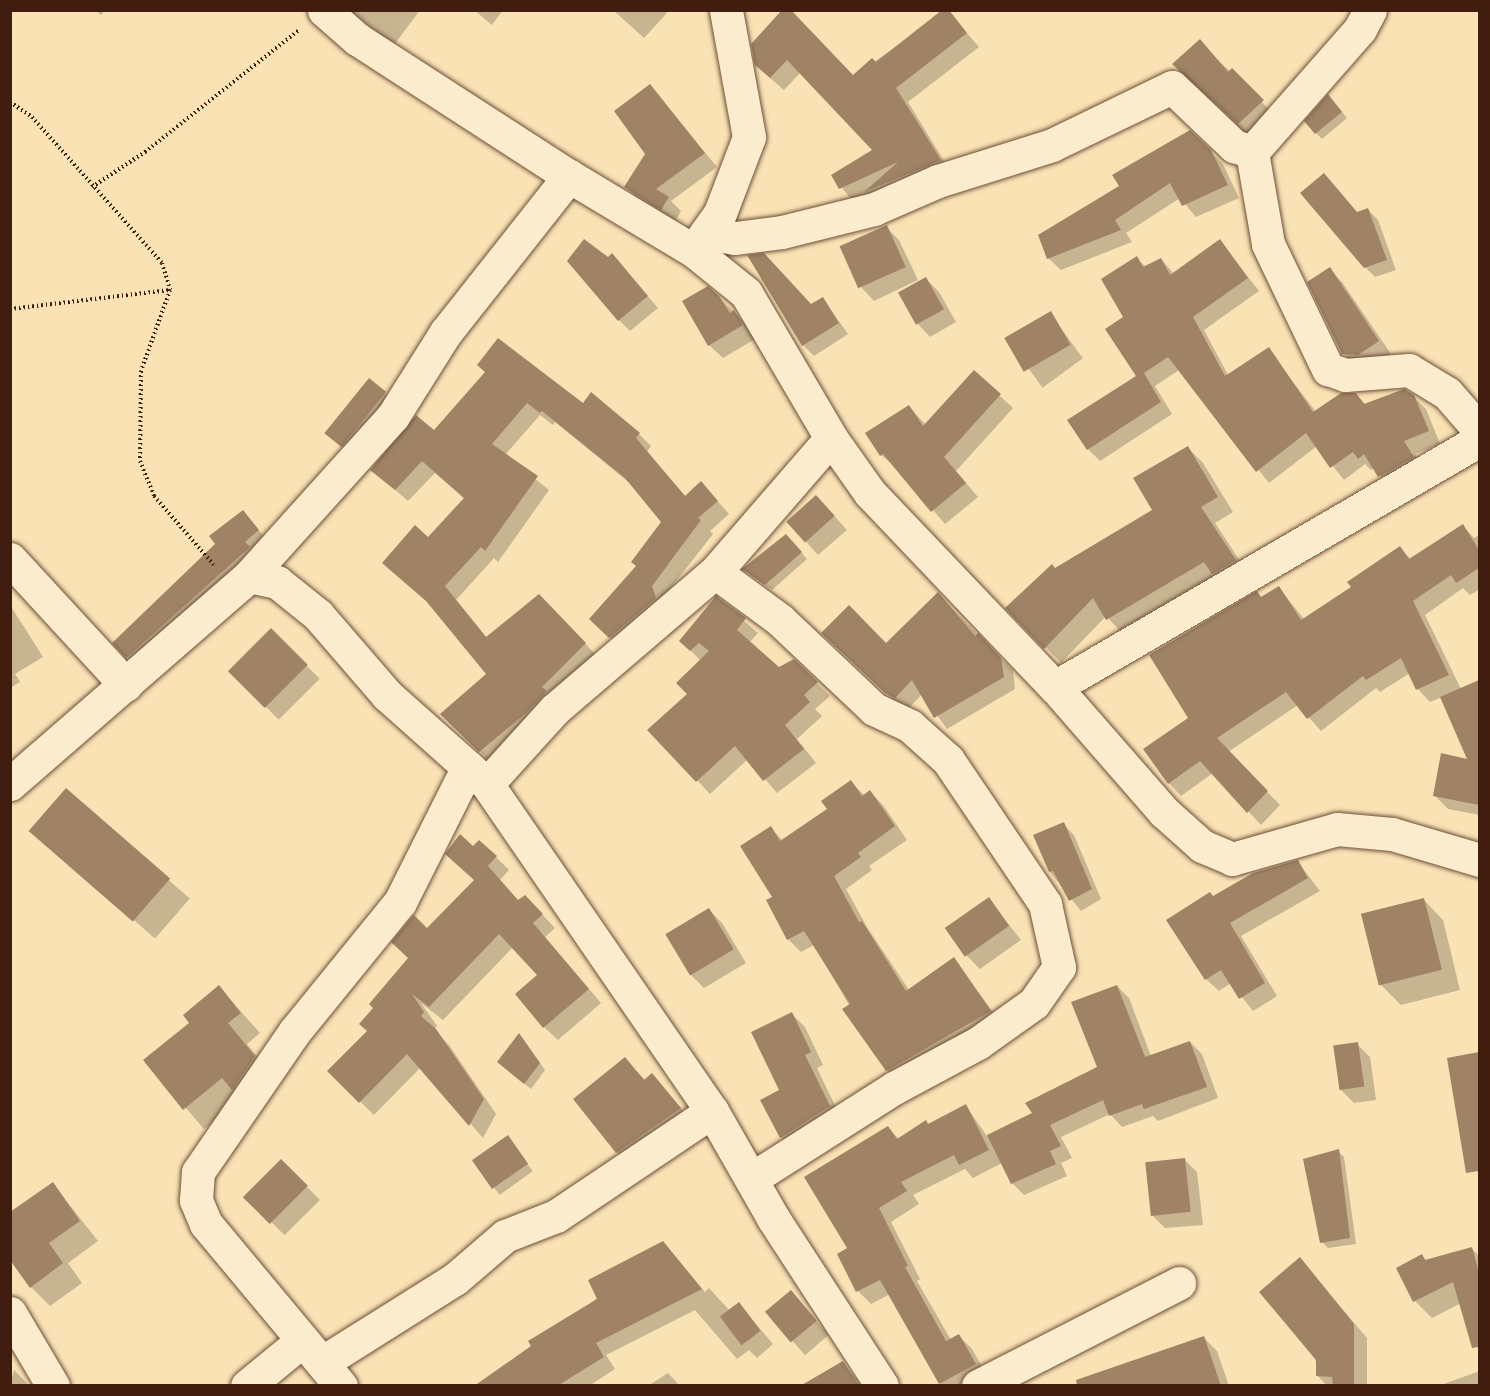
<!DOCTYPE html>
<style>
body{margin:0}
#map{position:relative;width:1490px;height:1396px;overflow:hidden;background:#f9e2b4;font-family:"Gentium Book Plus",serif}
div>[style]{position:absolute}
.shadow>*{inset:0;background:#0003;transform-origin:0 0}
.building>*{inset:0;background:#a08365;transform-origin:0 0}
.path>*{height:4px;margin-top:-2px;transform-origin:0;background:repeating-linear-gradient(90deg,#401d0f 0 1.5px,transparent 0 4.5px)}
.roads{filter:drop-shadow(0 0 2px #6e4e38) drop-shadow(0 0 2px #6e4e38)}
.street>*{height:33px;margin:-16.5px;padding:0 16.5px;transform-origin:16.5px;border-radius:16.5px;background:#fbecce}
span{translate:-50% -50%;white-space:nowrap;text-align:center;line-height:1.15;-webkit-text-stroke:6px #fbecce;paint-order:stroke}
.frame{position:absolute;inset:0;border:12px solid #401d0f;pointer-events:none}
</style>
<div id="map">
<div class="shadow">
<div style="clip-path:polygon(95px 10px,105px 10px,101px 15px)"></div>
<div style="clip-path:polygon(348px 10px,420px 10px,394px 45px)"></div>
<div style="clip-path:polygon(474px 10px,503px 10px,492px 25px)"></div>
<div style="clip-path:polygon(613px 10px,665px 10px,667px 13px,644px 38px)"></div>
<div style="clip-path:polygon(947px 10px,979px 47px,908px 102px,952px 174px,853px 202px,833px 176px,874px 150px,801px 72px,784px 90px,770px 78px,753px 45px,853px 77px)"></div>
<div style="left:1212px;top:54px;width:87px;height:34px;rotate:44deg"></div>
<div style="clip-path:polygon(650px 86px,717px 167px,671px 201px,681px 211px,675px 222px,639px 200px,626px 187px,647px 154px)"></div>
<div style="clip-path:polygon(1334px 102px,1347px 118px,1322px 139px,1316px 133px)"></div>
<div style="clip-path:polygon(1190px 132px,1223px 164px,1239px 198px,1196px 217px,1180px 198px,1126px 233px,1132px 242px,1061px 270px,1048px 258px,1121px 187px)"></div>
<div style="clip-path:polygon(1368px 210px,1378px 220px,1396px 270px,1375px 277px,1365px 267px,1357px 213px)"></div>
<div style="clip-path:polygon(886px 227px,899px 240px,918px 280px,874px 301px,861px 287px,842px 248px)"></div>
<div style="clip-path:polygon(1220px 241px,1259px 291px,1204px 330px,1228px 375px,1268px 349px,1316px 412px,1356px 394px,1366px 405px,1413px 396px,1426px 409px,1440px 444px,1415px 454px,1425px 469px,1392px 489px,1374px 468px,1371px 470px,1365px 464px,1344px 480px,1317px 446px,1269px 483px,1179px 370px,1155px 386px,1172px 414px,1100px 461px,1088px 449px,1138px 377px,1125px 317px,1136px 258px,1146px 267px,1161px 259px,1174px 274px)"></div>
<div style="clip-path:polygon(612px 255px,658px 308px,630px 331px,619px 320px,608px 259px)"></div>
<div style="clip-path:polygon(1329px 269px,1342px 282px,1391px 354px,1371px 368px,1356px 366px,1343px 353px)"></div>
<div style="clip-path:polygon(926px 279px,939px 292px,956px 322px,930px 337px,917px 323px,900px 293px)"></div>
<div style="clip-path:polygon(718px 297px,747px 324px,755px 339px,723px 358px,709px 345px)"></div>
<div style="clip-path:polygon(823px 299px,848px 334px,814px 356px,803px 345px,811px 306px)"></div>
<div style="left:1050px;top:313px;width:56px;height:50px;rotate:54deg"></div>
<div style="clip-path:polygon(486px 372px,583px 405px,639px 434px,651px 446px,647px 452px,686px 497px,713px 496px,729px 514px,710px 531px,713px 534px,623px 649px,603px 632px,663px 522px,632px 485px,555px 422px,553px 425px,540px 415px,505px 455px,549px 490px,498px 562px,494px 558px,456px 600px,487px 638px,551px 608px,597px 656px,492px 763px,442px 714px,488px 674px,432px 606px,428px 539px,465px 499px,435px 473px,408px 501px,372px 470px,435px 432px)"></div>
<div style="clip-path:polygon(974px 372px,1013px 408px,956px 471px,978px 497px,945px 524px,896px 467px,881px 455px,909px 407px,926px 425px)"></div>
<div style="clip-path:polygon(385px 393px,398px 406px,355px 458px,327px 433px)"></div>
<div style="clip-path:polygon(1187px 447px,1203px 463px,1233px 512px,1215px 523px,1250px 576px,1123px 634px,1106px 616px,1061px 663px,1008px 608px,1055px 570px,1154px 511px)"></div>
<div style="clip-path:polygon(829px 510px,847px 530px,818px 555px,788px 521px)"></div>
<div style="clip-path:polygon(242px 512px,271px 544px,141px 670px,115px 643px,217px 544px)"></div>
<div style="clip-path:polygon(1463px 526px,1474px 538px,1480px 535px,1480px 589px,1470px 595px,1463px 588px,1425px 615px,1461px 689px,1480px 681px,1480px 749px,1473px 752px,1442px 697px,1430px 702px,1418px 689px,1410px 673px,1380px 692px,1376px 688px,1321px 731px,1298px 705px,1228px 752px,1280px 805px,1261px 825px,1213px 773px,1181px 796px,1169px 783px,1190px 718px,1262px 598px,1279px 588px,1304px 619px,1353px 588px,1399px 548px,1411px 559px)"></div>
<div style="clip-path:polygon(792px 542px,807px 559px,772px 590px,750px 575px)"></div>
<div style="clip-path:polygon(938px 594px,1013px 671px,1015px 689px,947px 729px,922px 694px,908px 709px,899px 705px,835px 645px,886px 645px)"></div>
<div style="clip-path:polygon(717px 598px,758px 633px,749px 643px,779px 668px,794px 661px,830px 696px,815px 709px,822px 716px,797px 739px,816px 763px,777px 793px,748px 759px,710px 794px,650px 730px,689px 694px,701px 661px,681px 641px)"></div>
<div style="clip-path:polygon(10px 605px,43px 657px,15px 674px,20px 682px,10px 688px)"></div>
<div style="left:271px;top:630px;width:69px;height:58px;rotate:45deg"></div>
<div style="clip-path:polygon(1441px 763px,1480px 763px,1480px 815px,1448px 809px,1435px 796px)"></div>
<div style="clip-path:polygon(851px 782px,865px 796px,870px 792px,883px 805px,907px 840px,869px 866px,872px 870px,846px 889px,867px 927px,909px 990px,954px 959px,1002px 1024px,900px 1083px,887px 1070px,814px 945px,801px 952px,788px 939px,775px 897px,771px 828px,783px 841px,829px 809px)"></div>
<div style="left:66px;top:791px;width:164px;height:53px;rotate:41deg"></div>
<div style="clip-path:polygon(1063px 824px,1074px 835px,1101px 899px,1081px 911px,1050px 872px)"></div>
<div style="clip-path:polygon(473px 848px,496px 857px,509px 870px,500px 880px,519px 902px,538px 910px,555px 928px,545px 937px,601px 1003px,558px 1040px,544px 1027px,539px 975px,513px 947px,443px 1020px,421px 1003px,437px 1026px,434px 1029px,449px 1045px,496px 1114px,483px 1138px,421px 1067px,374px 1115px,329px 1071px,369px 1032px,375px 1008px,427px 930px,476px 881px)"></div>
<div style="clip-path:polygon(1297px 861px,1320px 891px,1241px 936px,1277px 996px,1253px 1011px,1231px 983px,1219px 991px,1206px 979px,1213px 897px)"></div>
<div style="clip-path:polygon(989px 899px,1021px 940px,980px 969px,967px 956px)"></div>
<div style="clip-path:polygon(1424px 900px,1443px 920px,1460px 990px,1401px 1005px,1381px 985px)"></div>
<div style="clip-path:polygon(709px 910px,722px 923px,746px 963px,704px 988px,691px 975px)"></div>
<div style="clip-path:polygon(1117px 986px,1129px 998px,1151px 1056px,1190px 1042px,1202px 1054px,1218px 1098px,1158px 1121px,1153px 1116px,1122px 1127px,1110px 1114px,1061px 1137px,1072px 1158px,1061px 1163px,1067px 1176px,1024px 1195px,1012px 1183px,1002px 1163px,973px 1178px,965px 1169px,913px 1195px,919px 1204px,891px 1222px,920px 1279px,917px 1281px,951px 1340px,959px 1336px,972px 1349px,988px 1377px,973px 1386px,942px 1386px,890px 1294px,871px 1304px,858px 1291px,839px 1254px,849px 1249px,888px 1128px,899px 1139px,966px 1106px,987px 1136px,1034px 1114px,1099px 1067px)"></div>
<div style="clip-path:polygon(219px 987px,260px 1033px,247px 1044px,274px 1077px,204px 1129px,145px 1060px,191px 1023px)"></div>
<div style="clip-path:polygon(792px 1014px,805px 1027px,823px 1065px,817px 1068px,842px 1120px,794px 1150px,781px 1137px,781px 1091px)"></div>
<div style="clip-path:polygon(519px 1035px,545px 1070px,531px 1089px,505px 1068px)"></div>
<div style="clip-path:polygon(1357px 1044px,1370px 1057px,1376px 1100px,1354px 1103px,1341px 1090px)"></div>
<div style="clip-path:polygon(1480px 1054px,1480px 1101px,1466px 1102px,1448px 1059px)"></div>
<div style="clip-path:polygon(625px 1059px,646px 1081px,652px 1075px,699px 1129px,637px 1172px,617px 1152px)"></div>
<div style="left:508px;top:1137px;width:42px;height:41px;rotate:54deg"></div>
<div style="clip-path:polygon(1338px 1151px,1344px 1157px,1356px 1244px,1328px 1248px,1322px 1242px)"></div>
<div style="clip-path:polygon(1184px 1159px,1197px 1172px,1203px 1225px,1165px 1228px,1152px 1215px)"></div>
<div style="left:281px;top:1161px;width:55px;height:50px;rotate:45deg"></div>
<div style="clip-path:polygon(53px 1184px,98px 1241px,68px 1263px,82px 1283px,50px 1306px,31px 1287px)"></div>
<div style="clip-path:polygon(663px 1242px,705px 1292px,709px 1288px,730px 1311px,739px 1304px,773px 1344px,757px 1358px,749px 1350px,737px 1359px,695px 1310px,606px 1355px,615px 1369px,589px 1386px,494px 1386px)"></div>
<div style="clip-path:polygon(1472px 1249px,1480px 1257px,1480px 1333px,1466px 1319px,1461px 1303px,1432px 1318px,1415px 1301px,1422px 1256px,1427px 1261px)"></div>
<div style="clip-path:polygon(1300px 1259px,1367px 1338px,1367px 1386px,1327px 1386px,1318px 1376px)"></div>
<div style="left:791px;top:1292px;width:57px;height:31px;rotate:49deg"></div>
<div style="clip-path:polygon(1204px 1338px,1217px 1351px,1229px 1386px,1115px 1386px)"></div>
<div style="clip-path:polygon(843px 1362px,862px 1386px,803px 1386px)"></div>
<div style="clip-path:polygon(14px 1370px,26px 1382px,28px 1386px,10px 1386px)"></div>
<div style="clip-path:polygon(1480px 1371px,1480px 1386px,1438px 1386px)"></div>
<div style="clip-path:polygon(668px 1373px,680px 1386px,648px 1386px)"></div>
</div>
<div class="building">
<div style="clip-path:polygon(782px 10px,791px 10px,853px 75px,872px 58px,876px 62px,942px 10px,949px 10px,967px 33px,896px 88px,941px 160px,864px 192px,898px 162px,839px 189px,831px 175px,872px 150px,787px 60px,770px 78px,755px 65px,751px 44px)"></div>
<div style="clip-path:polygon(1200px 39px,1228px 72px,1232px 68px,1264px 100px,1238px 124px,1172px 64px)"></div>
<div style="clip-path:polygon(650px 84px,705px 153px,656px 189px,669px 197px,661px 210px,624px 187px,645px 154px,614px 111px)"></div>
<div style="clip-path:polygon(1328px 94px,1342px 112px,1315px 134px,1304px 121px)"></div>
<div style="clip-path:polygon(1190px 130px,1211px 150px,1228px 185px,1182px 206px,1170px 183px,1115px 220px,1121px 230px,1047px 259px,1038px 235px,1119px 186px,1112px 175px)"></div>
<div style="clip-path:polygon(1324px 173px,1357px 212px,1368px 208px,1387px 260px,1364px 268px,1300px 193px)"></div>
<div style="left:887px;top:225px;width:46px;height:52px;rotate:66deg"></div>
<div style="clip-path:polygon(584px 239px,608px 257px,612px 253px,648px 296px,618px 321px,567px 261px)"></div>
<div style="clip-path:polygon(1220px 239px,1248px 278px,1193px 317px,1225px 376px,1269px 347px,1313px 412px,1341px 393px,1356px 393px,1364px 404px,1404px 389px,1414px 395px,1429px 431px,1404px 441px,1414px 457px,1378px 477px,1364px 454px,1358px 459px,1353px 452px,1330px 468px,1306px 433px,1256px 472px,1168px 357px,1144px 373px,1161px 402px,1087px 450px,1067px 420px,1136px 376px,1105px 329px,1123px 317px,1101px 279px,1137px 256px,1143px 267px,1161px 258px,1170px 275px)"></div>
<div style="clip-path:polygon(764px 253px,811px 304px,823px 297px,839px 323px,802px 346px,747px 255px)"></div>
<div style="clip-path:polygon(1330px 267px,1379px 341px,1358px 355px,1342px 354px,1307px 282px)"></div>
<div style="left:926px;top:277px;width:37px;height:32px;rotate:61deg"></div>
<div style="clip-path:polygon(708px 286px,719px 296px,730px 313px,734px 310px,743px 325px,708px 346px,682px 301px)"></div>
<div style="left:1051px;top:311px;width:39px;height:54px;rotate:60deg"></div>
<div style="clip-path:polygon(498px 338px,583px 403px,591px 392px,640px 433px,636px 438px,685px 496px,701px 481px,718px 501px,698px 518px,701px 520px,652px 586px,656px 598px,609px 638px,589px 619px,636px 566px,631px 562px,661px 522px,625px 478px,542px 411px,540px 413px,527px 403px,492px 444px,538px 476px,485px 551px,481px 547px,445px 586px,486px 637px,539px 594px,586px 643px,542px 687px,547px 691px,526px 713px,479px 752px,440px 714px,486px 674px,426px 601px,382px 563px,415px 525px,428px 537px,464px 498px,422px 461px,395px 490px,370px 470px,416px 415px,434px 430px,485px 372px,477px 365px)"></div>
<div style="clip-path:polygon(974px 370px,1001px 394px,944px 457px,966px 483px,931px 512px,883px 454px,880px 456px,865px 433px,909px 405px,923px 426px)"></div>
<div style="left:369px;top:378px;width:22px;height:71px;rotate:39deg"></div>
<div style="clip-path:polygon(1188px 446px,1218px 497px,1201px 507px,1236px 560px,1212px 574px,1204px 562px,1106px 620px,1093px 598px,1044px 649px,1005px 608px,1052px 564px,1055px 568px,1152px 510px,1133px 478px)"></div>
<div style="left:816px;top:495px;width:28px;height:40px;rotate:48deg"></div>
<div style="clip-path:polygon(243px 510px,259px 530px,245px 542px,250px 547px,126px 658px,112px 643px,215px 544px,209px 536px)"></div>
<div style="clip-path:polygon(1463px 524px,1479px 550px,1479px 568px,1456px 583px,1451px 575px,1413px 601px,1449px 675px,1416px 690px,1401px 658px,1366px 680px,1363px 676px,1307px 719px,1286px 692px,1217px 738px,1268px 791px,1247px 813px,1200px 761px,1168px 784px,1143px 749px,1188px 718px,1149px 655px,1257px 591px,1261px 597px,1279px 586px,1301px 620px,1351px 587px,1347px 582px,1400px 546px,1409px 559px)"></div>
<div style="clip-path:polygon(786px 534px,802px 552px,765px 585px,742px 569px)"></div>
<div style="clip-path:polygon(938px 592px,975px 636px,978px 633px,1001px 658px,1004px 677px,934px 718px,912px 680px,895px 698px,885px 693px,821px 633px,849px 605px,886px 643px)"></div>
<div style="clip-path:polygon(716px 596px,746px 618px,737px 630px,779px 667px,794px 659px,818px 682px,804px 695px,810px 702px,785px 725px,804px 749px,763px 781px,735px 746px,696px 782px,647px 730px,687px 694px,676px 683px,709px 651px,699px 643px,690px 651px,679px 641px)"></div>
<div style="left:271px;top:628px;width:52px;height:61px;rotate:45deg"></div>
<div style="clip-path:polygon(1479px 680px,1479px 805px,1433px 796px,1441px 753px,1467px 759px,1440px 697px)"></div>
<div style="clip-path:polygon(851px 780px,862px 796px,870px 790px,895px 826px,858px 853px,861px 857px,834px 876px,859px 922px,862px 921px,906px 991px,954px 957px,991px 1011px,886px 1071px,842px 1009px,850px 1004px,804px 931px,787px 940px,766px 900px,772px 897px,740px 846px,771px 826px,780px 841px,827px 809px,821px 801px)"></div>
<div style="left:66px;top:788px;width:138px;height:57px;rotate:41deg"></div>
<div style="clip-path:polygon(1064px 822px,1092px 889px,1069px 901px,1053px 871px,1049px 872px,1033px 835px)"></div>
<div style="clip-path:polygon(460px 834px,473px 846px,479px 840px,497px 856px,484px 870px,488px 866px,518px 900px,525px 895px,543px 914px,533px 923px,589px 989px,543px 1028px,515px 994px,537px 975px,499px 934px,429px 1007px,412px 994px,424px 1012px,421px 1016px,436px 1029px,484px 1099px,469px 1126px,407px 1054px,359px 1103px,327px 1071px,367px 1031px,359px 1024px,373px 1008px,369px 1004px,408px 958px,391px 942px,414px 915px,427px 928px,474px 880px,445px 854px)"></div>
<div style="clip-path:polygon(1298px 860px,1308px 878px,1230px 923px,1265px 983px,1239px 999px,1221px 970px,1205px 980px,1166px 920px,1210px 892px,1213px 896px,1253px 873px)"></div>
<div style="left:989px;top:897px;width:35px;height:54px;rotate:55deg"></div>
<div style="left:1424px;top:898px;width:74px;height:65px;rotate:76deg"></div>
<div style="left:709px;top:908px;width:48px;height:51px;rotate:59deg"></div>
<div style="clip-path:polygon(219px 985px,241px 1013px,228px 1023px,255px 1056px,232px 1090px,222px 1078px,183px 1110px,143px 1060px,189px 1023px,183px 1015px)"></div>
<div style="clip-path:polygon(1117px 985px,1145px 1057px,1190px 1041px,1207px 1087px,1144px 1109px,1142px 1104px,1109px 1116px,1103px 1100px,1050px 1125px,1061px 1146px,1050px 1151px,1056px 1164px,1011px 1184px,987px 1135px,1032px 1113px,1025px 1103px,1097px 1067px,1071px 1002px)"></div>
<div style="clip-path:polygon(792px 1012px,811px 1052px,805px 1055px,830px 1106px,780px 1138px,760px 1100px,779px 1090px,751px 1032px)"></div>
<div style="clip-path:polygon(519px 1033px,540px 1063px,524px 1084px,497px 1062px)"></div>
<div style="left:1358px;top:1042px;width:45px;height:25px;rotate:82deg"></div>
<div style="clip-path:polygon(1479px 1052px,1479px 1171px,1466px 1173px,1447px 1058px)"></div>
<div style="clip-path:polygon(625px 1057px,644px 1080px,652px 1073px,681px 1108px,616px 1153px,573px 1099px)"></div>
<div style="clip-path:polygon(966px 1104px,989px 1150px,959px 1165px,954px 1155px,901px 1182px,907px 1191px,879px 1208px,908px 1266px,905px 1267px,946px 1341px,959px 1334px,976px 1364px,939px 1384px,880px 1280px,856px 1292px,837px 1254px,847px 1248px,804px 1177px,888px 1126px,897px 1139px,926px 1120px,928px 1124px)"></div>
<div style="left:508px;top:1135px;width:35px;height:44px;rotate:55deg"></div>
<div style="clip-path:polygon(1339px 1149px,1350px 1238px,1320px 1243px,1303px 1159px)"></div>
<div style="left:1185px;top:1158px;width:54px;height:40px;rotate:84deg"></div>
<div style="left:281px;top:1159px;width:38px;height:54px;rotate:45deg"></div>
<div style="clip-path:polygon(53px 1182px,80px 1221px,49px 1243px,63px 1263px,30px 1288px,10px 1260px,10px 1212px)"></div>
<div style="clip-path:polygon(663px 1241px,702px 1289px,596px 1343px,604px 1357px,557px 1386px,474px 1386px,531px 1346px,528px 1341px,597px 1299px,588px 1280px)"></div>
<div style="clip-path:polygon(1472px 1247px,1479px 1273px,1479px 1347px,1472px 1348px,1453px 1282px,1413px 1302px,1396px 1268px,1422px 1254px,1425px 1260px)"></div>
<div style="clip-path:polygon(1300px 1257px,1354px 1324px,1354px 1386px,1333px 1386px,1332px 1377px,1316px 1376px,1316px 1360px,1259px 1292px)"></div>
<div style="left:791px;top:1290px;width:40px;height:34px;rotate:50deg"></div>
<div style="left:739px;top:1302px;width:36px;height:24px;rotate:53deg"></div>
<div style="clip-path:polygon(1204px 1336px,1221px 1386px,1077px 1386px,1076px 1380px)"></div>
<div style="clip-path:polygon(843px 1361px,859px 1386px,800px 1386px)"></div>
</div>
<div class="path">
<div style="left:10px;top:102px;width:27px;rotate:34deg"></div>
<div style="left:32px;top:117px;width:195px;rotate:48.3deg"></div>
<div style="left:162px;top:263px;width:28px;rotate:73deg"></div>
<div style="left:170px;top:290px;width:86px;rotate:109.7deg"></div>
<div style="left:141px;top:371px;width:90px;rotate:90.6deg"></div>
<div style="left:140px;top:461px;width:38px;rotate:68deg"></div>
<div style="left:154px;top:496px;width:91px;rotate:49deg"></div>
<div style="left:92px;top:187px;width:64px;rotate:-33.4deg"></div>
<div style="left:145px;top:152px;width:196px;rotate:-38.4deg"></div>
<div style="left:10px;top:309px;width:161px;rotate:-6.8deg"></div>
</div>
<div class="roads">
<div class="street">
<div style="left:324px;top:10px;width:44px;rotate:41.3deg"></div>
<div style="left:357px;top:39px;width:252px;rotate:32.9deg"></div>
<div style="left:569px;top:176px;width:146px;rotate:31deg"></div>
<div style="left:694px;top:251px;width:67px;rotate:38.9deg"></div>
<div style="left:746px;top:293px;width:168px;rotate:59.6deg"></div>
<div style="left:831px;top:438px;width:67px;rotate:54.7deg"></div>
<div style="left:870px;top:493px;width:268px;rotate:46.4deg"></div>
<div style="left:1055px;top:687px;width:166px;rotate:48.9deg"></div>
<div style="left:1164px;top:812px;width:51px;rotate:41.8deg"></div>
<div style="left:1202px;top:846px;width:33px;rotate:23deg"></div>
<div style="left:1232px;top:859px;width:109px;rotate:-15.9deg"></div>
<div style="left:1337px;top:829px;width:55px;rotate:5.2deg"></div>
<div style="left:1392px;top:834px;width:92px;rotate:16.5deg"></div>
<div style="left:1252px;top:152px;width:93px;rotate:80.1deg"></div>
<div style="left:1268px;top:244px;width:139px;rotate:64.4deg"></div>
<div style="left:1328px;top:369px;width:18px;rotate:19deg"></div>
<div style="left:1345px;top:375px;width:64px;rotate:-4.5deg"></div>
<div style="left:1409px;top:370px;width:44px;rotate:31.2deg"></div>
<div style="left:1447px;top:393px;width:50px;rotate:49deg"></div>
<div style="left:1252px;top:152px;width:164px;rotate:-48.7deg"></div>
<div style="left:1360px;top:29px;width:21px;rotate:-62deg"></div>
<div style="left:706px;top:233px;width:29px;rotate:10deg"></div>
<div style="left:735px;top:238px;width:47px;rotate:-7.3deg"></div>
<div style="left:782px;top:232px;width:95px;rotate:-14deg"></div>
<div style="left:874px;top:209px;width:70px;rotate:-23.6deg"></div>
<div style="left:938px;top:181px;width:120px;rotate:-17.5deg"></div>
<div style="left:1052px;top:145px;width:133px;rotate:-25.8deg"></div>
<div style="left:1172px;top:87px;width:86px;rotate:43.6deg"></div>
<div style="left:1234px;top:146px;width:19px;rotate:18deg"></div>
<div style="left:695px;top:248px;width:43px;rotate:-54.5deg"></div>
<div style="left:720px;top:213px;width:81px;rotate:-69.1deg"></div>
<div style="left:749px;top:137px;width:129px;rotate:-100.3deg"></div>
<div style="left:10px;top:559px;width:171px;rotate:47.4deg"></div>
<div style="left:715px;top:572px;width:81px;rotate:36.4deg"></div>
<div style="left:780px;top:620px;width:129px;rotate:43.4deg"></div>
<div style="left:874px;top:709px;width:40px;rotate:25deg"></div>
<div style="left:910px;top:726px;width:51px;rotate:41.8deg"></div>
<div style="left:948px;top:760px;width:174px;rotate:56deg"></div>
<div style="left:1045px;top:904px;width:65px;rotate:77.5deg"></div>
<div style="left:1059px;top:967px;width:44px;rotate:124.8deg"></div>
<div style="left:1034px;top:1003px;width:69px;rotate:144.5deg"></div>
<div style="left:978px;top:1043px;width:95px;rotate:151.8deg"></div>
<div style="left:894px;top:1088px;width:169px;rotate:147.5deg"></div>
<div style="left:249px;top:576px;width:215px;rotate:-48deg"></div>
<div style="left:393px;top:416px;width:99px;rotate:-57.8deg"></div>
<div style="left:446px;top:332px;width:199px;rotate:-51.7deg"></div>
<div style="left:1055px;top:687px;width:492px;rotate:-30.2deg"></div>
<div style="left:10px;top:784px;width:317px;rotate:-41deg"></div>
<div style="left:249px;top:576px;width:29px;rotate:12deg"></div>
<div style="left:277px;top:582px;width:53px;rotate:38.8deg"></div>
<div style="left:318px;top:615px;width:106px;rotate:49.2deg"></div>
<div style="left:387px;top:695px;width:134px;rotate:41.7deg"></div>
<div style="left:487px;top:784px;width:397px;rotate:55.5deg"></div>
<div style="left:712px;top:1111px;width:123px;rotate:60.3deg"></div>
<div style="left:773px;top:1218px;width:200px;rotate:57deg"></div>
<div style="left:487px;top:784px;width:101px;rotate:-47.8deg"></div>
<div style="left:555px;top:709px;width:211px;rotate:-40.6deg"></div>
<div style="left:715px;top:572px;width:177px;rotate:-49.1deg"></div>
<div style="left:10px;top:1313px;width:85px;rotate:59.5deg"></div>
<div style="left:323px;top:1362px;width:156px;rotate:-32.2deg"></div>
<div style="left:455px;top:1279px;width:66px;rotate:-40.7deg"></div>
<div style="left:505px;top:1236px;width:55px;rotate:-21.4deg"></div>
<div style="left:556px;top:1216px;width:188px;rotate:-33.9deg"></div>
<div style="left:247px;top:1386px;width:72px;rotate:-39.4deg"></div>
<div style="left:341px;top:1386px;width:211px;rotate:-129.8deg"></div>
<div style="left:206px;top:1224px;width:26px;rotate:-113deg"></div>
<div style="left:196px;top:1200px;width:28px;rotate:-86deg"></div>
<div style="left:198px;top:1172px;width:171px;rotate:-55.5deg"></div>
<div style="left:295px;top:1031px;width:166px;rotate:-50.9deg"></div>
<div style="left:400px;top:902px;width:151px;rotate:-63.3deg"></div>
<div style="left:978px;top:1386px;width:226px;rotate:-27.1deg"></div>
</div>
</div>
<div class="frame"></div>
</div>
